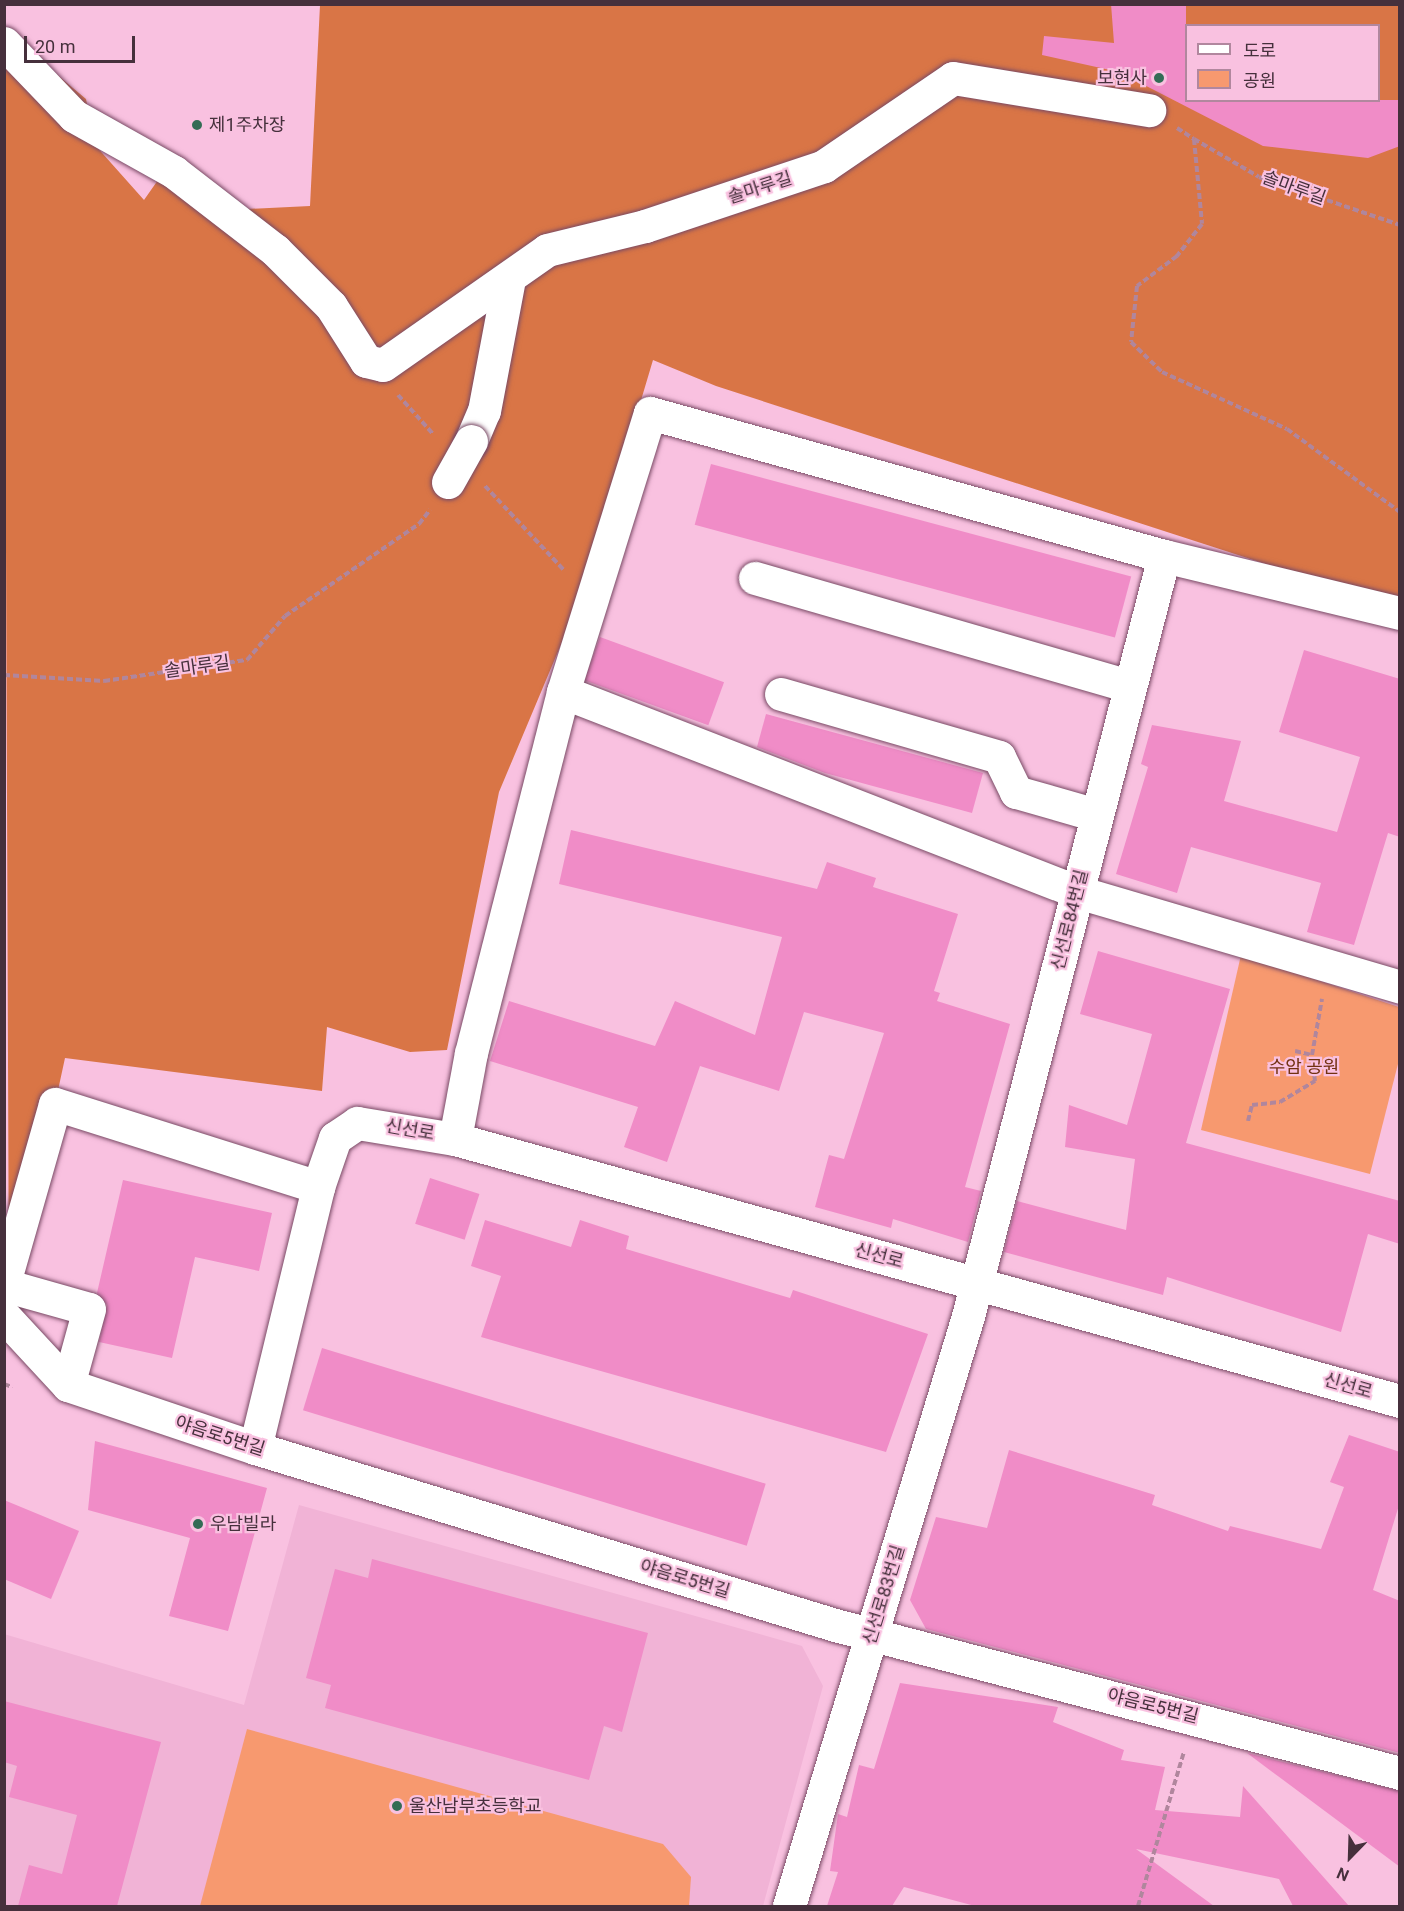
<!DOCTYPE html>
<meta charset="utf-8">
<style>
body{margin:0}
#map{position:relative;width:1404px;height:1911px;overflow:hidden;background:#f9c1e0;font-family:Roboto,"Noto Sans KR",sans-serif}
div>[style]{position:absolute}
.built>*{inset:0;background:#f1b3d6}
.green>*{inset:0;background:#f7996f}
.forest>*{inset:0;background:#d97546}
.building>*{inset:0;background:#f08cc7;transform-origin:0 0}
.path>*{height:4px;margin-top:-2px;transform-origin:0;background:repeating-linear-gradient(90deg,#b0869d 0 6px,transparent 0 9px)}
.roads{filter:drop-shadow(0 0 2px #794a65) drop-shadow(0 0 2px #794a65)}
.minor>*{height:33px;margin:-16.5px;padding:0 16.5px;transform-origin:16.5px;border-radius:16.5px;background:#fff}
.bridges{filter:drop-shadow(0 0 2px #794a65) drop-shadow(0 0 2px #794a65)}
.minor-bridge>*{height:33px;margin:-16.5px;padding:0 16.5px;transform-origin:16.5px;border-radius:16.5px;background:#fff}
.dots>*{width:16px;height:16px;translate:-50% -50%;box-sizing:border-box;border:3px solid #f9c1e0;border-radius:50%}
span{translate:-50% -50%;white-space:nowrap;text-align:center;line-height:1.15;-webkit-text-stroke:4.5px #f9c1e0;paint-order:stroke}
.poi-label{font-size:18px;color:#46303c}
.right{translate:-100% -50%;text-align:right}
.left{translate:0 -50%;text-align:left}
.street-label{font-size:18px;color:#46303c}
.park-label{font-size:18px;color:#723110}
.frame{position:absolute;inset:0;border:6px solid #46303c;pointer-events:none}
.legend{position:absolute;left:1185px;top:24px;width:195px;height:78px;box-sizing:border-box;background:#f9c1e0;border:2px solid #b1879e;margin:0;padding:8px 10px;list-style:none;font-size:18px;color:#46303c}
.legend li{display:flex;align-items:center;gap:12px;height:30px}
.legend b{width:30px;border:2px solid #b1879e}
.north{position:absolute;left:1320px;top:1827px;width:60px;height:60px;-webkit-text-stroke:4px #f9c1e0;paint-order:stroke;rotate:203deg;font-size:16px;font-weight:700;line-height:24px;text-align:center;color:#46303c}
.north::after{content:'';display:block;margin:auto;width:21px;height:27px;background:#46303c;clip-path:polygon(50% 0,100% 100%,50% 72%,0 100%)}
.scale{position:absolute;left:24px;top:36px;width:111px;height:27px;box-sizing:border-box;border:3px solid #46303c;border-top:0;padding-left:8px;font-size:18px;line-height:21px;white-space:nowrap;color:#46303c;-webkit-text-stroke:4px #f9c1e0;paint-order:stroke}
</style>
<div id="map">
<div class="built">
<div style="clip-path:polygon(299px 1505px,802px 1646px,823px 1686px,763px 1906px,5px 1906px,4px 1634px,244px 1705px)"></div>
</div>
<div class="green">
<div style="clip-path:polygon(1241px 955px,1399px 1007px,1399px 1060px,1370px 1174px,1201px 1130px)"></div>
<div style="clip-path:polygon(247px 1729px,663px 1844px,691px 1877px,689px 1906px,200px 1906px)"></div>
</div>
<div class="forest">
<div style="clip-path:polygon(evenodd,320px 5px,1399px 5px,1399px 607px,716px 386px,653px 360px,586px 585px,499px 792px,447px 1050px,410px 1052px,327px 1027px,322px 1091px,65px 1058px,9px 1317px,4px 30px,86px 99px,95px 145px,144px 200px,172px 160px,226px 210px,310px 206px,320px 5px,1186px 26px,1378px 26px,1378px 100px,1186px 100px,1186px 26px)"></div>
</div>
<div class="building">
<div style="clip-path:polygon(1111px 4px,1186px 4px,1186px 100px,1400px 100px,1400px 146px,1368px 158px,1263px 146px,1119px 72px,1042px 55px,1044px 36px,1114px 43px)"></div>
<div style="left:711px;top:464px;width:435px;height:63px;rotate:15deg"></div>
<div style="left:600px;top:637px;width:132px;height:46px;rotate:20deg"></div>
<div style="clip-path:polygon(1304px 650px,1400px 679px,1400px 837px,1388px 833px,1354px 945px,1307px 932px,1321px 883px,1191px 847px,1177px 893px,1116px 874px,1148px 767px,1141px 764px,1152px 725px,1241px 741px,1224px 801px,1337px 832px,1360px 757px,1279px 732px)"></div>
<div style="clip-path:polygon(766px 714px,983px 773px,972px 813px,825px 773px,757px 747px)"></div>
<div style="clip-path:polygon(571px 830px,817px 889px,827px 862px,876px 878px,873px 887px,958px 914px,934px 991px,940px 993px,937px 1001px,1010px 1024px,965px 1187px,981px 1191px,968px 1242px,893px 1219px,891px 1228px,815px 1207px,829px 1155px,844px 1159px,884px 1033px,804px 1012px,779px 1091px,700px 1066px,667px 1162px,624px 1147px,638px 1107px,490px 1061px,509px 1001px,655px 1046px,675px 1001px,755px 1035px,782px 937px,559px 884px)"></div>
<div style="clip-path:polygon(1098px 951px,1230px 989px,1186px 1143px,1400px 1201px,1400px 1244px,1368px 1234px,1341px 1332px,1167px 1277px,1163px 1295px,1004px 1252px,1017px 1201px,1126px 1230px,1135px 1159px,1065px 1147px,1069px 1105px,1127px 1125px,1152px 1034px,1080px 1014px)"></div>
<div style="left:430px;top:1178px;width:52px;height:48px;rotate:18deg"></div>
<div style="clip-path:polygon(123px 1180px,272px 1213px,259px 1271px,195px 1257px,172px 1358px,99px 1342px,107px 1305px,97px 1293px)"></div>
<div style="clip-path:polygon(485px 1220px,571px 1247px,580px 1220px,629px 1236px,626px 1249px,790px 1298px,793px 1290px,928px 1334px,886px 1452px,481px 1337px,501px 1276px,471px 1266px)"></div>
<div style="left:322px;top:1348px;width:464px;height:65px;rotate:17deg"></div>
<div style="clip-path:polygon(1349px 1435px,1400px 1452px,1400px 1502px,1373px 1590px,1400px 1601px,1400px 1753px,926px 1629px,910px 1600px,936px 1517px,987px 1528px,1009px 1450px,1155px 1495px,1152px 1505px,1228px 1531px,1230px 1526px,1321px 1549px,1344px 1487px,1330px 1482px)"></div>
<div style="clip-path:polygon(95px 1441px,267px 1488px,228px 1631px,169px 1616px,190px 1538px,88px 1510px)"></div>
<div style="clip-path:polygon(4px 1500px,79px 1531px,51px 1599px,4px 1579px)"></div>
<div style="clip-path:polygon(372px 1559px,648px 1633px,622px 1732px,604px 1726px,589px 1780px,325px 1708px,331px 1685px,306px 1678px,335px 1569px,368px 1578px)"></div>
<div style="clip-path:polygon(900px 1683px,1058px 1707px,1053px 1722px,1124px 1750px,1121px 1760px,1165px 1767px,1155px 1810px,1240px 1817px,1243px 1786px,1349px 1906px,1293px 1906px,1279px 1879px,1136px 1849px,1214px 1906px,975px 1906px,904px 1887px,892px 1906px,827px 1906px,838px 1872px,830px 1871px,838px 1814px,847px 1817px,859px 1765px,874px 1769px)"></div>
<div style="clip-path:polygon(4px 1701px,161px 1742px,117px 1906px,18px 1906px,29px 1865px,62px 1874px,77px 1815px,9px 1797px,17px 1766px,4px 1762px)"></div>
<div style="clip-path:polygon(1247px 1753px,1400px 1791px,1400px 1867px)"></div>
</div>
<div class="path">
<div style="left:1177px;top:128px;width:20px;rotate:33deg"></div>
<div style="left:1194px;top:139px;width:85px;rotate:84.6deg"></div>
<div style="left:1202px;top:224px;width:41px;rotate:128deg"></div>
<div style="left:1177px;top:256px;width:50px;rotate:143.1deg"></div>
<div style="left:1137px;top:286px;width:56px;rotate:96.1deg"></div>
<div style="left:1131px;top:342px;width:43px;rotate:44.1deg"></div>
<div style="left:1162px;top:372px;width:137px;rotate:24.5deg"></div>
<div style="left:1287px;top:429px;width:140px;rotate:36.3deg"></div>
<div style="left:1194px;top:139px;width:75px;rotate:30.3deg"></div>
<div style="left:1259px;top:177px;width:149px;rotate:18.8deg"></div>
<div style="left:398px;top:395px;width:52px;rotate:48.1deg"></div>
<div style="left:485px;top:486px;width:115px;rotate:46.8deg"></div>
<div style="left:4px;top:675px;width:100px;rotate:3.4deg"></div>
<div style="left:104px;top:681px;width:145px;rotate:-8.4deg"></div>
<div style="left:247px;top:660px;width:58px;rotate:-49.2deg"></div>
<div style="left:285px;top:616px;width:163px;rotate:-34.5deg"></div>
<div style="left:419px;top:524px;width:18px;rotate:-52deg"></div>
<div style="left:1295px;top:1051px;width:17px;rotate:13deg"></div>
<div style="left:1312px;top:1055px;width:57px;rotate:-79.9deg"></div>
<div style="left:1248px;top:1121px;width:16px;rotate:-76deg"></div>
<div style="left:1252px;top:1105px;width:28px;rotate:-6deg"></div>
<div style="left:1280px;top:1102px;width:41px;rotate:-31deg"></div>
<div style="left:1315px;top:1081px;width:26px;rotate:-97deg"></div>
<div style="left:4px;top:1384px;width:9px;rotate:21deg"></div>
<div style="left:1138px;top:1906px;width:161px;rotate:-73.4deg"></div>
</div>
<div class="roads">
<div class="minor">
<div style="left:4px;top:43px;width:101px;rotate:46.2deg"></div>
<div style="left:74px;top:116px;width:115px;rotate:29.2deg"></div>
<div style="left:174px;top:172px;width:128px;rotate:37.7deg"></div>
<div style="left:275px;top:250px;width:79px;rotate:45deg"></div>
<div style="left:331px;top:306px;width:65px;rotate:57.5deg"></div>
<div style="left:366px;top:361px;width:17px;rotate:13deg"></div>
<div style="left:383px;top:365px;width:200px;rotate:-35deg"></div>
<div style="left:547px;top:250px;width:101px;rotate:-13.8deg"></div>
<div style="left:645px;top:226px;width:189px;rotate:-18.5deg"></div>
<div style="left:824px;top:166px;width:156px;rotate:-34.3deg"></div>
<div style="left:953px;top:78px;width:199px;rotate:9.3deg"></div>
<div style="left:471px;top:441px;width:33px;rotate:-67deg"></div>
<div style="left:484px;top:411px;width:134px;rotate:-79.3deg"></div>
<div style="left:755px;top:578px;width:390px;rotate:16.1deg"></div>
<div style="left:563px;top:692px;width:552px;rotate:21.22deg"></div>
<div style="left:1078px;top:892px;width:336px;rotate:16.4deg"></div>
<div style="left:781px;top:694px;width:227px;rotate:16.1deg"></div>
<div style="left:999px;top:757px;width:39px;rotate:64deg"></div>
<div style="left:1016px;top:792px;width:84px;rotate:15.9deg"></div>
<div style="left:455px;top:1139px;width:87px;rotate:-79.5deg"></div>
<div style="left:471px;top:1053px;width:373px;rotate:-75.7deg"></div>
<div style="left:563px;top:692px;width:292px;rotate:-72.7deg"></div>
<div style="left:650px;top:413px;width:534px;rotate:15.55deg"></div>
<div style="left:1164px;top:556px;width:243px;rotate:13.6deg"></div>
<div style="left:4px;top:1283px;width:186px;rotate:-74.1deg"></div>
<div style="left:55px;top:1104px;width:276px;rotate:17.5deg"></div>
<div style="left:4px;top:1285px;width:88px;rotate:15.8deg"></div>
<div style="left:89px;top:1309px;width:79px;rotate:105.4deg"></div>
<div style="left:4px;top:1316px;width:94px;rotate:47.2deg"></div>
<div style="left:68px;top:1385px;width:197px;rotate:18.6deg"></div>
<div style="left:255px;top:1448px;width:606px;rotate:16.97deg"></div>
<div style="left:835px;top:1625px;width:584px;rotate:14.68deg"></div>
<div style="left:255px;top:1448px;width:268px;rotate:-76.4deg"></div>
<div style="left:318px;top:1187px;width:52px;rotate:-70.9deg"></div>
<div style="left:335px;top:1138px;width:27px;rotate:-34deg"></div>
<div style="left:357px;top:1123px;width:99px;rotate:9.3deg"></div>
<div style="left:455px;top:1139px;width:981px;rotate:15.5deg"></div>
<div style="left:789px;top:1906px;width:617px;rotate:-73.12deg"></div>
<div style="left:968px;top:1316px;width:785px;rotate:-75.54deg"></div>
</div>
</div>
<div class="bridges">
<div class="minor-bridge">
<div style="left:448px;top:482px;width:47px;rotate:-60.7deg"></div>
</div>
</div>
<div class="dots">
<div style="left:1159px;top:78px;background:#336c55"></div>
<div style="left:197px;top:125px;background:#336c55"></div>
<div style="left:198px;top:1524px;background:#336c55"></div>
<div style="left:397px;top:1806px;background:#336c55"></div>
</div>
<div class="poi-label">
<span class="right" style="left:1147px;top:78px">보현사</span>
<span class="left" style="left:209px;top:125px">제1주차장</span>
<span class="left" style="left:210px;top:1524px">우남빌라</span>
<span class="left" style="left:409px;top:1806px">울산남부초등학교</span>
</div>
<div class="street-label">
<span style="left:760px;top:188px;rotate:-18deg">솔마루길</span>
<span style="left:1294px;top:188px;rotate:20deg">솔마루길</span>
<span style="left:197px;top:667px;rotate:-8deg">솔마루길</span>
<span style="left:1070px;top:920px;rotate:-76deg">신선로84번길</span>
<span style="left:410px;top:1130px;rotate:10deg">신선로</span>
<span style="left:879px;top:1256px;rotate:15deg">신선로</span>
<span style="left:1348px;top:1386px;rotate:16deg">신선로</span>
<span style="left:220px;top:1436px;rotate:18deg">야음로5번길</span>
<span style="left:685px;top:1579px;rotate:17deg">야음로5번길</span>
<span style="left:884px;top:1595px;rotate:-73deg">신선로83번길</span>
<span style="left:1153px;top:1706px;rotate:14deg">야음로5번길</span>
</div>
<div class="park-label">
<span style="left:1304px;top:1067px">수암 공원</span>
</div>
<div class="frame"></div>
<ul class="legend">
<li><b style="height:8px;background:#fff"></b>도로</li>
<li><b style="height:16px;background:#f7996f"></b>공원</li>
</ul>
<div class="north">N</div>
<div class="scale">20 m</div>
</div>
